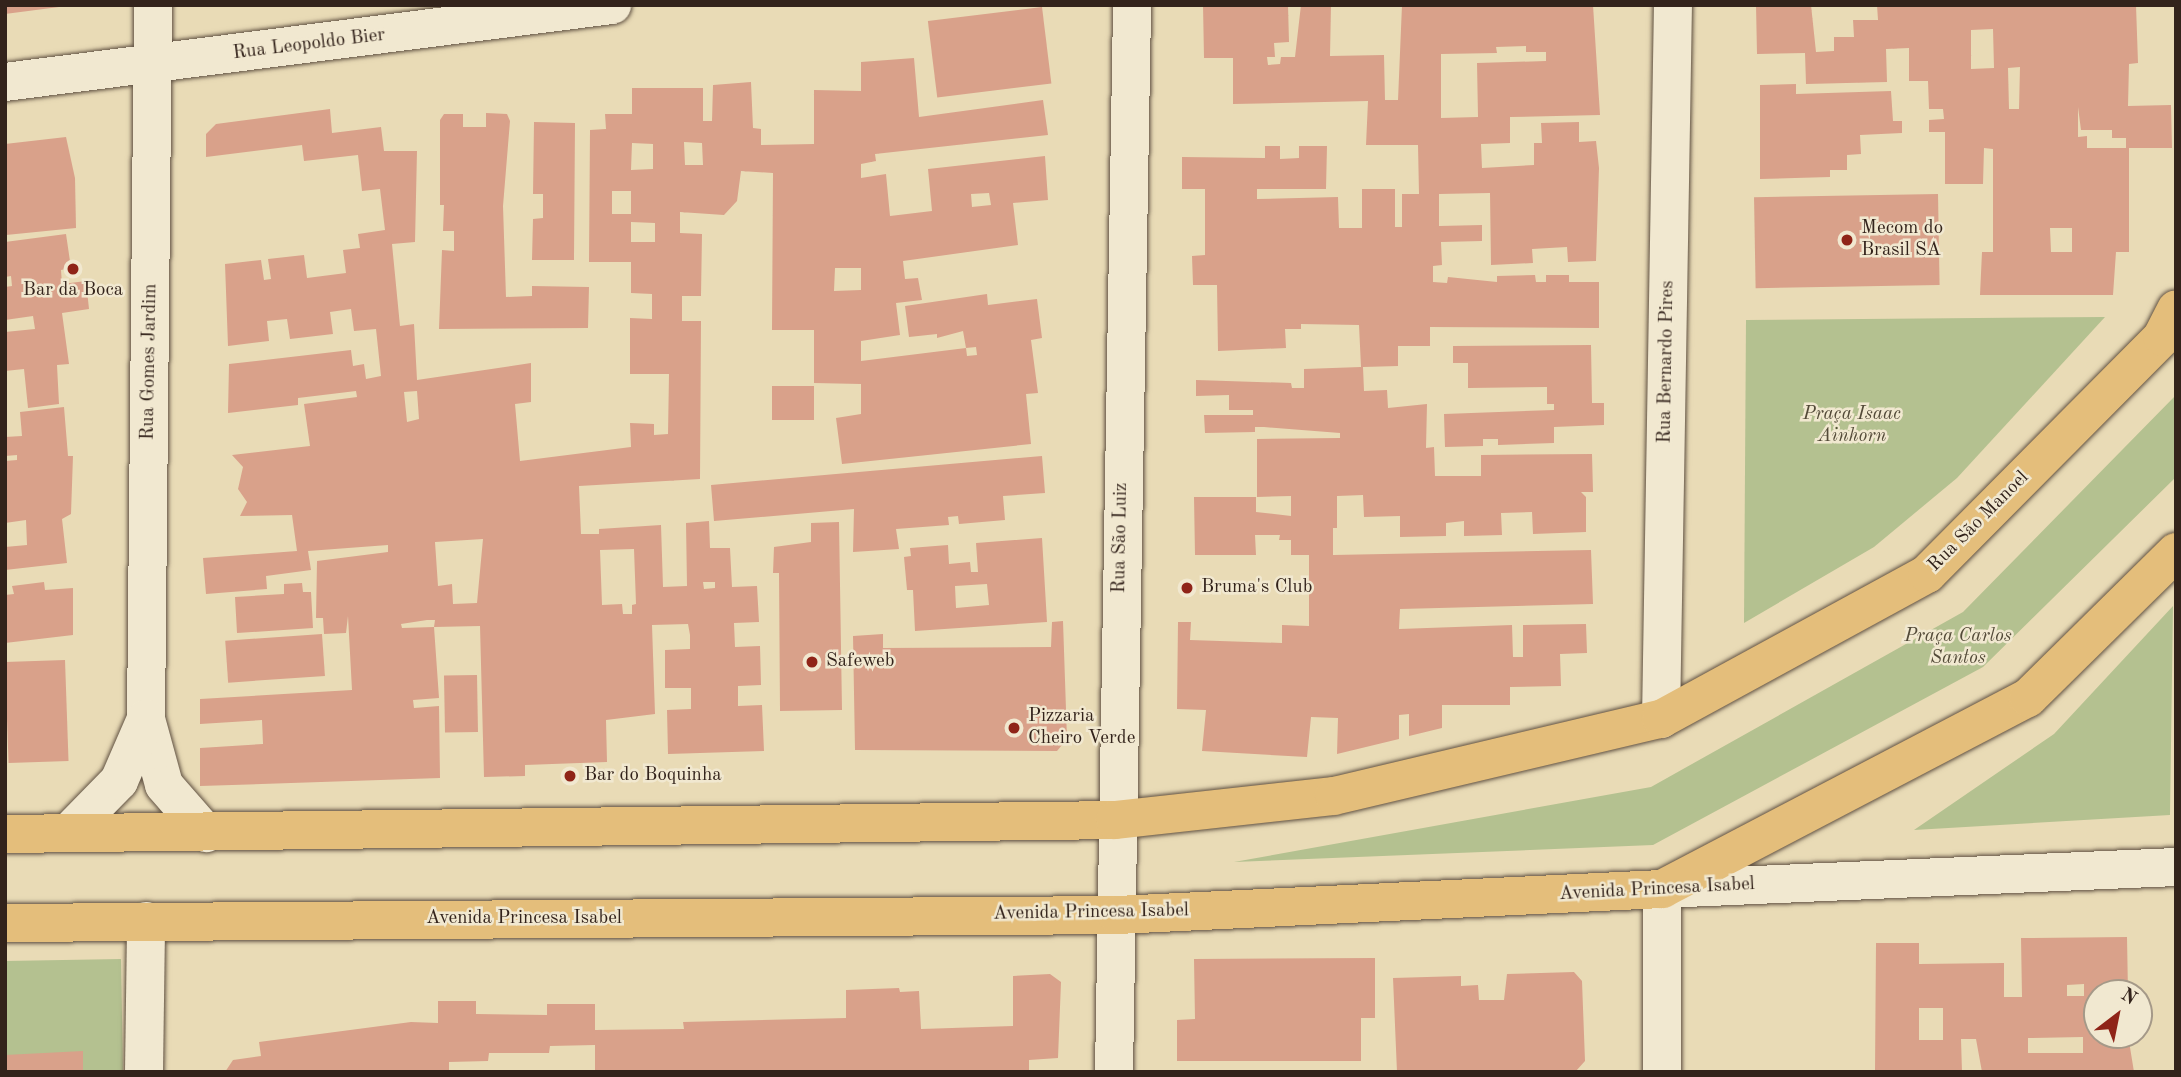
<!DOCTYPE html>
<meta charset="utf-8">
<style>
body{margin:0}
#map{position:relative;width:2181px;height:1077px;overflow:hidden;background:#e9dbb6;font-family:"Old Standard TT",serif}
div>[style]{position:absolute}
.green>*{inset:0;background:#b4c190;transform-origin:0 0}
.building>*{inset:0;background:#d9a18a;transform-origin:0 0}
.roads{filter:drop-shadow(0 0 2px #605142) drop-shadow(0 0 2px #605142)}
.minor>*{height:38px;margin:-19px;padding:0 19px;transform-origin:19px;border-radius:19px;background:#f1e8d0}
.major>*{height:38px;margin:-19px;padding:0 19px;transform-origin:19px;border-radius:19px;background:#e4be7b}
.dots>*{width:19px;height:19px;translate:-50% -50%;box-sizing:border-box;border:4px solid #f1e8d0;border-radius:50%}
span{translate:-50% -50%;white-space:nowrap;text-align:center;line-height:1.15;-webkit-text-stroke:5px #f1e8d0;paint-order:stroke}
.street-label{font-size:19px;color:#33231b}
.poi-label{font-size:19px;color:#33231b}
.left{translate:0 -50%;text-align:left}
.park-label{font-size:19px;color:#534a38;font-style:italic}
.frame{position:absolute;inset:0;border:7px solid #33231b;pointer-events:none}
.north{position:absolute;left:2083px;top:979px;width:70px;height:70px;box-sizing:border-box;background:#f1e8d0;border:2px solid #a59988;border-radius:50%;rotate:32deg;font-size:19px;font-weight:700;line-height:28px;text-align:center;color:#33231b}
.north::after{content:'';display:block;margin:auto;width:24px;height:32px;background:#8f2418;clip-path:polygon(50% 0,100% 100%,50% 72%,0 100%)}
</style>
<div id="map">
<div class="green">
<div style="clip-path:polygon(2105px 317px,1957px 478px,1874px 547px,1744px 623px,1746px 320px)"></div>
<div style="clip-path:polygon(2176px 395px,2176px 477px,1983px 667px,1653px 845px,1234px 862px,1651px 787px,1963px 612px)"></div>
<div style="clip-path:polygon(2173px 606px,2170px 815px,1914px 830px,2054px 734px)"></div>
<div style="left:121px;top:959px;width:113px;height:116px;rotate:89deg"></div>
</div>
<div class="building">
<div style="clip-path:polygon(5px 5px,58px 5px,59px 7px,5px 14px)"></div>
<div style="clip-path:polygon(evenodd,1203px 5px,1288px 5px,1289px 42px,1274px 43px,1275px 57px,1267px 57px,1268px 65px,1280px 64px,1281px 57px,1295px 57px,1301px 5px,1331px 5px,1330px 56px,1384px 55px,1385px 100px,1398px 100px,1402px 5px,1593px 5px,1600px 115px,1510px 117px,1510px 143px,1481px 144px,1482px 168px,1534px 165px,1534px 143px,1542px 143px,1541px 123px,1579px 122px,1579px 142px,1596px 141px,1599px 168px,1596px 261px,1568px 262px,1567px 247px,1532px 249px,1533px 263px,1491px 265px,1490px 193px,1439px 194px,1439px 226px,1482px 225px,1482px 241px,1441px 242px,1442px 265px,1433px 266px,1433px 282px,1447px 283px,1448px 277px,1497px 282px,1497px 276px,1535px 275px,1536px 282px,1546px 282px,1546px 275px,1569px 275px,1569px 282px,1599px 282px,1599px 328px,1430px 327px,1430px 346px,1398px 346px,1398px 366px,1363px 367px,1364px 391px,1387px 390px,1388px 408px,1427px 404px,1426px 448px,1434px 447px,1435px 476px,1481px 476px,1481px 455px,1592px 454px,1593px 492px,1581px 492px,1586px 497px,1586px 532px,1533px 534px,1532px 512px,1501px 513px,1502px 535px,1464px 536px,1464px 521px,1446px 523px,1446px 536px,1400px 537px,1400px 516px,1364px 517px,1363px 495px,1337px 496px,1337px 528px,1333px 528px,1333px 555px,1591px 550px,1593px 604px,1400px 609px,1399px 629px,1512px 625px,1513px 657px,1523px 657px,1523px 625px,1586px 624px,1587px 653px,1560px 654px,1561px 686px,1510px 687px,1510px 705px,1442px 705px,1442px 728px,1409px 736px,1409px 714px,1399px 715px,1399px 739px,1337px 754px,1338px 718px,1311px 717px,1307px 757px,1202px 751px,1206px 710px,1177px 709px,1178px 622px,1191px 622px,1190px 640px,1282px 643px,1282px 625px,1309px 626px,1309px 555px,1291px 555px,1291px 540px,1279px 540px,1280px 535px,1255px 535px,1256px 555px,1195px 555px,1194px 497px,1256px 497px,1256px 512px,1291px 516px,1291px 496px,1257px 497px,1257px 439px,1340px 438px,1340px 433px,1264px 427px,1255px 427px,1255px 432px,1205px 433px,1204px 415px,1253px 415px,1253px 410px,1229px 410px,1229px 395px,1196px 396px,1196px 380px,1291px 383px,1292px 388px,1304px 388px,1304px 369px,1361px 367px,1359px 325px,1301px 324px,1301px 329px,1285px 329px,1286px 348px,1218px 351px,1217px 285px,1193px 285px,1192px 256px,1205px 255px,1205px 189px,1182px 189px,1182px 157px,1265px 158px,1265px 146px,1280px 146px,1280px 159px,1299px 158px,1299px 146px,1327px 146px,1326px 189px,1257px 189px,1257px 199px,1338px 197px,1339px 228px,1362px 228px,1362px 189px,1395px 189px,1395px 227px,1402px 227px,1402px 194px,1419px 194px,1418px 145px,1366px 145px,1368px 101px,1233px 104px,1233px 58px,1204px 58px,1203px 5px,1526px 46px,1526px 52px,1546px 52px,1546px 61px,1477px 63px,1478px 117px,1441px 118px,1441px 54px,1497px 53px,1496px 47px,1526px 46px)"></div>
<div style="clip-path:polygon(evenodd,1756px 5px,1811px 5px,1816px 52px,1834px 51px,1834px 37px,1854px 37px,1853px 20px,1878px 20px,1877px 5px,2136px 5px,2138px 63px,2129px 64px,2128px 106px,2171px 105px,2172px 148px,2129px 148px,2129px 252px,2116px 252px,2113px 295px,1980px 295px,1982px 252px,1993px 252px,1993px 149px,1984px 148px,1983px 184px,1945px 184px,1945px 132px,1929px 132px,1929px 120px,1944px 119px,1943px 109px,1929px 109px,1928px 81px,1909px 81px,1909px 48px,1886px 49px,1887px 82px,1806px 84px,1805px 53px,1757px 54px,1756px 5px,1993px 29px,1994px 68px,1971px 69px,1971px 30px,1993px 29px,1756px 5px,2020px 67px,2019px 109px,2009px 109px,2008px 68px,2020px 67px,1756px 5px,2078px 107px,2081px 130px,2112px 130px,2112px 138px,2126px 138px,2126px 148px,2087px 148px,2087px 136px,2078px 137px,2078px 107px,1756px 5px,2050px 228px,2072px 228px,2072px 252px,2051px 252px,2050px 228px)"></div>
<div style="left:1042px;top:7px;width:77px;height:115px;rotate:83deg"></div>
<div style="clip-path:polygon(evenodd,914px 58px,919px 117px,1043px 100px,1048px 135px,875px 154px,876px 161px,861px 164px,861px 178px,886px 174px,890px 216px,932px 211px,928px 169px,1045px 156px,1048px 200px,1013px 203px,1018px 245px,903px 261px,905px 279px,918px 278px,922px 300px,896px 303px,900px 335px,861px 341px,861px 361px,966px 348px,967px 356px,977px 355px,976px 347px,966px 348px,963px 331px,937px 338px,937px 334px,909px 337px,905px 306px,987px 294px,988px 305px,1037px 299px,1042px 338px,1031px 340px,1038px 393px,1026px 394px,1031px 444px,842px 464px,836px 418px,861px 414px,861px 384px,814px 383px,814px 330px,772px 330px,773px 173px,741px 171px,737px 201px,724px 215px,680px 212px,680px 233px,702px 234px,701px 296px,682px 296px,682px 321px,701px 321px,700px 479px,579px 486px,581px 534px,599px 534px,599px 529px,661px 525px,663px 587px,687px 586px,686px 523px,709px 521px,710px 548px,730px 548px,732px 587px,757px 586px,759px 622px,734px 623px,735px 647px,760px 646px,761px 685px,738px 686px,738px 706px,762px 705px,764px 751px,668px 754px,667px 710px,691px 709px,691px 688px,665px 688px,665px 650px,690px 649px,690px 635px,688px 624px,652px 625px,655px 714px,606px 720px,607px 762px,525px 765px,525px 776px,484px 777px,480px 626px,434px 627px,435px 620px,427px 620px,401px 624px,402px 628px,434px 627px,439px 698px,413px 700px,414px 708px,439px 706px,440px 778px,200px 786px,200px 748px,263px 744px,262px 720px,200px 724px,200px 699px,352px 690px,348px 616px,346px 633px,324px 634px,323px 618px,316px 618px,317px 561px,388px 552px,388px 545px,308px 551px,311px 570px,266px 576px,267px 589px,206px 594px,203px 558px,297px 551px,292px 515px,240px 516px,247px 502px,238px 489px,243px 467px,232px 455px,310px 446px,304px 404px,357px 397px,356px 391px,298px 398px,298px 405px,228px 413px,229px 364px,351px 350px,353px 366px,364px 364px,366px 379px,381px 376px,376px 329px,354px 331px,351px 309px,330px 312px,333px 334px,290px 339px,287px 319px,267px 321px,269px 341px,228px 346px,225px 264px,261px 260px,264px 280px,271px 279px,268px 259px,304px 255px,307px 278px,346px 273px,343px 250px,360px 248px,358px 234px,385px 230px,380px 189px,362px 191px,358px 155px,304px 161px,302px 145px,206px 157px,206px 134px,216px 124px,330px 109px,332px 133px,381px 127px,384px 151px,417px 151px,415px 242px,392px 244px,400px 326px,414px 324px,417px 380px,531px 363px,531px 402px,515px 404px,520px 461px,631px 447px,630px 423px,654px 424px,654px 435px,668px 434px,669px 374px,630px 374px,630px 318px,652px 319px,652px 294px,631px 293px,631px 262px,589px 262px,590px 130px,606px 129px,605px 114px,632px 114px,632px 88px,703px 88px,703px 121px,712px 121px,713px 85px,751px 82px,753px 128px,761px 129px,761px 145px,814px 144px,814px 90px,861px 91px,861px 62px,914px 58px,684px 142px,702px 143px,703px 165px,685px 165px,684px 142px,914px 58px,632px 143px,653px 144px,653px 169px,631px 170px,632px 143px,914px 58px,612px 191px,631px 191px,631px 214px,612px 214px,612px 191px,914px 58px,989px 193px,991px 205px,972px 207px,971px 194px,989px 193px,914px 58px,631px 222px,655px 223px,655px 242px,631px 242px,631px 222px,914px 58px,835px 268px,861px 268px,861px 290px,834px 291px,835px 268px,914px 58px,417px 391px,419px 419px,407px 422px,404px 392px,417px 391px,914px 58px,483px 539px,477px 603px,453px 604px,452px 584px,438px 586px,435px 542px,483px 539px,914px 58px,634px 549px,636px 604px,632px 605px,632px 614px,623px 614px,622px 604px,602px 605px,600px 550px,634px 549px,914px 58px,703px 582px,715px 582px,715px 588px,704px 589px,703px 582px)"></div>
<div style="clip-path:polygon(1796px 84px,1796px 94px,1891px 91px,1893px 121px,1902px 121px,1902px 133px,1860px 135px,1861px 154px,1847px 155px,1847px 170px,1830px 170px,1830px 177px,1760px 179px,1760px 85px)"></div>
<div style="clip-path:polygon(486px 113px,507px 114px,510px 121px,503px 206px,506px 297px,532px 296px,532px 286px,589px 287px,588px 328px,439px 329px,442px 250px,454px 251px,454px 231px,443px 231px,444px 205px,440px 205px,440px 120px,444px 114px,463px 114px,463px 127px,486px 127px)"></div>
<div style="clip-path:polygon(534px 122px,575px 123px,574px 260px,532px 260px,533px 219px,543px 218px,543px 194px,533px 194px)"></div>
<div style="clip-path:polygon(66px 137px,75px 178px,76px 228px,6px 235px,5px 144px)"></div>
<div style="left:1938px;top:194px;width:91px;height:184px;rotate:89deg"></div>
<div style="clip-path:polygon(66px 234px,71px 268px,61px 270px,62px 284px,86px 281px,89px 309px,62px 313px,69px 364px,57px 365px,59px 404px,28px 408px,24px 369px,5px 371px,5px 332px,35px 329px,33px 316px,5px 320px,5px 287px,12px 286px,11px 276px,5px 277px,5px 242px)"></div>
<div style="clip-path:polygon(1591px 345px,1592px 403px,1604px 403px,1604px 425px,1554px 427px,1554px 443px,1498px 445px,1498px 439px,1483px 439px,1483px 446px,1445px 447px,1444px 414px,1554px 410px,1554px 404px,1547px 404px,1547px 387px,1468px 388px,1468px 363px,1453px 363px,1453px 346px)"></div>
<div style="left:814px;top:386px;width:34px;height:42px;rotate:90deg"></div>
<div style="clip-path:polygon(64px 407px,68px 456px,73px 456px,71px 514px,62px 519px,67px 563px,5px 570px,5px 547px,27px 545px,26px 520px,5px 523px,5px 461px,17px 460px,17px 455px,5px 456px,5px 437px,22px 436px,20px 412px)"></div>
<div style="clip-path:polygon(1042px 456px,1045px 493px,1003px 496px,1005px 520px,959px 524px,958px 516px,948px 517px,949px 525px,896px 529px,899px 549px,853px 552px,854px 509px,714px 521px,711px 485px)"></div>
<div style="clip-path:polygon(839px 522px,842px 710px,780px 711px,779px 573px,773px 573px,774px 547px,811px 542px,811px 523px)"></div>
<div style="clip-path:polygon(evenodd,1042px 538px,1047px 622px,915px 631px,913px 590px,907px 590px,904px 557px,911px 556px,910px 548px,948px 545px,949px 564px,970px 562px,971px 572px,978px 572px,976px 543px,1042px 538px,987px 584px,989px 605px,956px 608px,955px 586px,987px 584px)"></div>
<div style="clip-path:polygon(44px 582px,45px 590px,73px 588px,73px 635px,5px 643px,5px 595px,14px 594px,12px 586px)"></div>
<div style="clip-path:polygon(302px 583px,303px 592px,311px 592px,313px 628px,237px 633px,235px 597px,284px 594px,284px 584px)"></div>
<div style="clip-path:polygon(1063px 621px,1067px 739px,1057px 751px,855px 750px,853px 636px,883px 634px,883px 648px,1051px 647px,1052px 622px)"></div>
<div style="left:322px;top:634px;width:42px;height:97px;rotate:86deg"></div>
<div style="left:65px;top:660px;width:101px;height:60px;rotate:88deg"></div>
<div style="left:477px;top:675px;width:57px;height:33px;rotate:89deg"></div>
<div style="clip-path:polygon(evenodd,2127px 937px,2128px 993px,2097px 993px,2097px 1035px,2128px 1035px,2134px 1072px,1982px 1072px,1976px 1039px,1961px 1039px,1962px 1072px,1875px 1072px,1876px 943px,1919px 943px,1919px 964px,2004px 963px,2004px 997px,2022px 997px,2021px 938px,2127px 937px,2084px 984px,2084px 996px,2067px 996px,2067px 985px,2084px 984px,2127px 937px,1919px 1008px,1943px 1008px,1943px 1040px,1919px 1040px,1919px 1008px,2127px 937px,2083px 1037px,2083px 1053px,2028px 1053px,2028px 1038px,2083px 1037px)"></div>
<div style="clip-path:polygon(1375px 958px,1375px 1018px,1361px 1018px,1361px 1061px,1177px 1061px,1177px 1020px,1195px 1019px,1194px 959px)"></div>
<div style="clip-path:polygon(1574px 972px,1582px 981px,1585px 1061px,1576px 1071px,1397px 1072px,1393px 978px,1461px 976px,1461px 986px,1478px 985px,1479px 1000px,1504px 1000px,1507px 974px)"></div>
<div style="clip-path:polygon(1050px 974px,1061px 982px,1058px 1058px,1029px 1060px,1029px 1072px,595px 1072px,595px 1045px,550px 1046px,549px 1053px,489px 1053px,488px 1061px,449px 1062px,449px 1072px,225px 1072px,233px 1060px,261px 1056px,259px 1042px,411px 1022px,438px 1023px,438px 1001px,476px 1001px,476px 1014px,547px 1015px,547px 1004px,595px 1004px,595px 1030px,684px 1029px,683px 1022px,846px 1018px,846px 990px,899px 988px,900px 992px,919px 991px,921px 1029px,1013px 1026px,1013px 976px)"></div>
<div style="clip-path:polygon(83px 1051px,83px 1072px,5px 1072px,5px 1055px)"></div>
</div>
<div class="roads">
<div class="minor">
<div style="left:153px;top:5px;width:714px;rotate:90.56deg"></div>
<div style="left:146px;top:719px;width:68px;rotate:74.7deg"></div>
<div style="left:164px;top:785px;width:64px;rotate:48.8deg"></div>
<div style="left:5px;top:82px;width:612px;rotate:-7.23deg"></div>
<div style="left:1661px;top:719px;width:714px;rotate:-89.04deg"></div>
<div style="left:68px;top:833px;width:73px;rotate:-45.6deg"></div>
<div style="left:119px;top:781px;width:68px;rotate:-66.5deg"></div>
<div style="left:144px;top:1072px;width:151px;rotate:-89.2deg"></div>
<div style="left:1114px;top:1072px;width:1067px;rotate:-89.03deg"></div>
<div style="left:1662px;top:1072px;width:183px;rotate:-90deg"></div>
<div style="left:1662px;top:889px;width:514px;rotate:-2.45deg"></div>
</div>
<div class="major">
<div style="left:5px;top:834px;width:1110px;rotate:-0.72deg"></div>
<div style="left:1115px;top:820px;width:220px;rotate:-6.3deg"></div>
<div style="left:1334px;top:796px;width:336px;rotate:-13.3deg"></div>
<div style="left:1661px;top:719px;width:303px;rotate:-28.6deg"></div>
<div style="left:1927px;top:574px;width:334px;rotate:-45.2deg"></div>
<div style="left:2162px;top:337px;width:31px;rotate:-63deg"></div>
<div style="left:5px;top:923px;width:1112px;rotate:-0.41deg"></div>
<div style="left:1117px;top:915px;width:546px;rotate:-2.73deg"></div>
<div style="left:1662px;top:889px;width:413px;rotate:-27.6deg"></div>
<div style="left:2028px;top:698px;width:208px;rotate:-44.6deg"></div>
</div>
</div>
<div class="dots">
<div style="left:1847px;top:240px;background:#8f2418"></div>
<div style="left:73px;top:269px;background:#8f2418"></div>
<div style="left:1187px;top:588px;background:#8f2418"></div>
<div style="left:812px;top:662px;background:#8f2418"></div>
<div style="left:1014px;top:728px;background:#8f2418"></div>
<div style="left:570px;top:776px;background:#8f2418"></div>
</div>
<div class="street-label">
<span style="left:309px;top:45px;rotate:-7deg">Rua Leopoldo Bier</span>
<span style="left:150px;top:362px;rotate:-89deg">Rua Gomes Jardim</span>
<span style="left:1667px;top:362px;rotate:-89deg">Rua Bernardo Pires</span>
<span style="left:1979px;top:522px;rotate:-45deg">Rua São Manoel</span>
<span style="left:1121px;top:538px;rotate:-89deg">Rua São Luiz</span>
<span style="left:1657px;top:890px;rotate:-3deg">Avenida Princesa Isabel</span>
<span style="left:1091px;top:913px;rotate:-1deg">Avenida Princesa Isabel</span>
<span style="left:524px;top:919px">Avenida Princesa Isabel</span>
</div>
<div class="poi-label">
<span class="left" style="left:1861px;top:240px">Mecom do<br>Brasil SA</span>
<span style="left:73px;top:291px">Bar da Boca</span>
<span class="left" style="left:1201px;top:588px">Bruma's Club</span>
<span class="left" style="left:826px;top:662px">Safeweb</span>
<span class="left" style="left:1028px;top:728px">Pizzaria<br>Cheiro Verde</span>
<span class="left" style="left:584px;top:776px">Bar do Boquinha</span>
</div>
<div class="park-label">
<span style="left:1852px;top:426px">Praça Isaac<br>Ainhorn</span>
<span style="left:1958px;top:648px">Praça Carlos<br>Santos</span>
</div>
<div class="frame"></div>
<div class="north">N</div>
</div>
